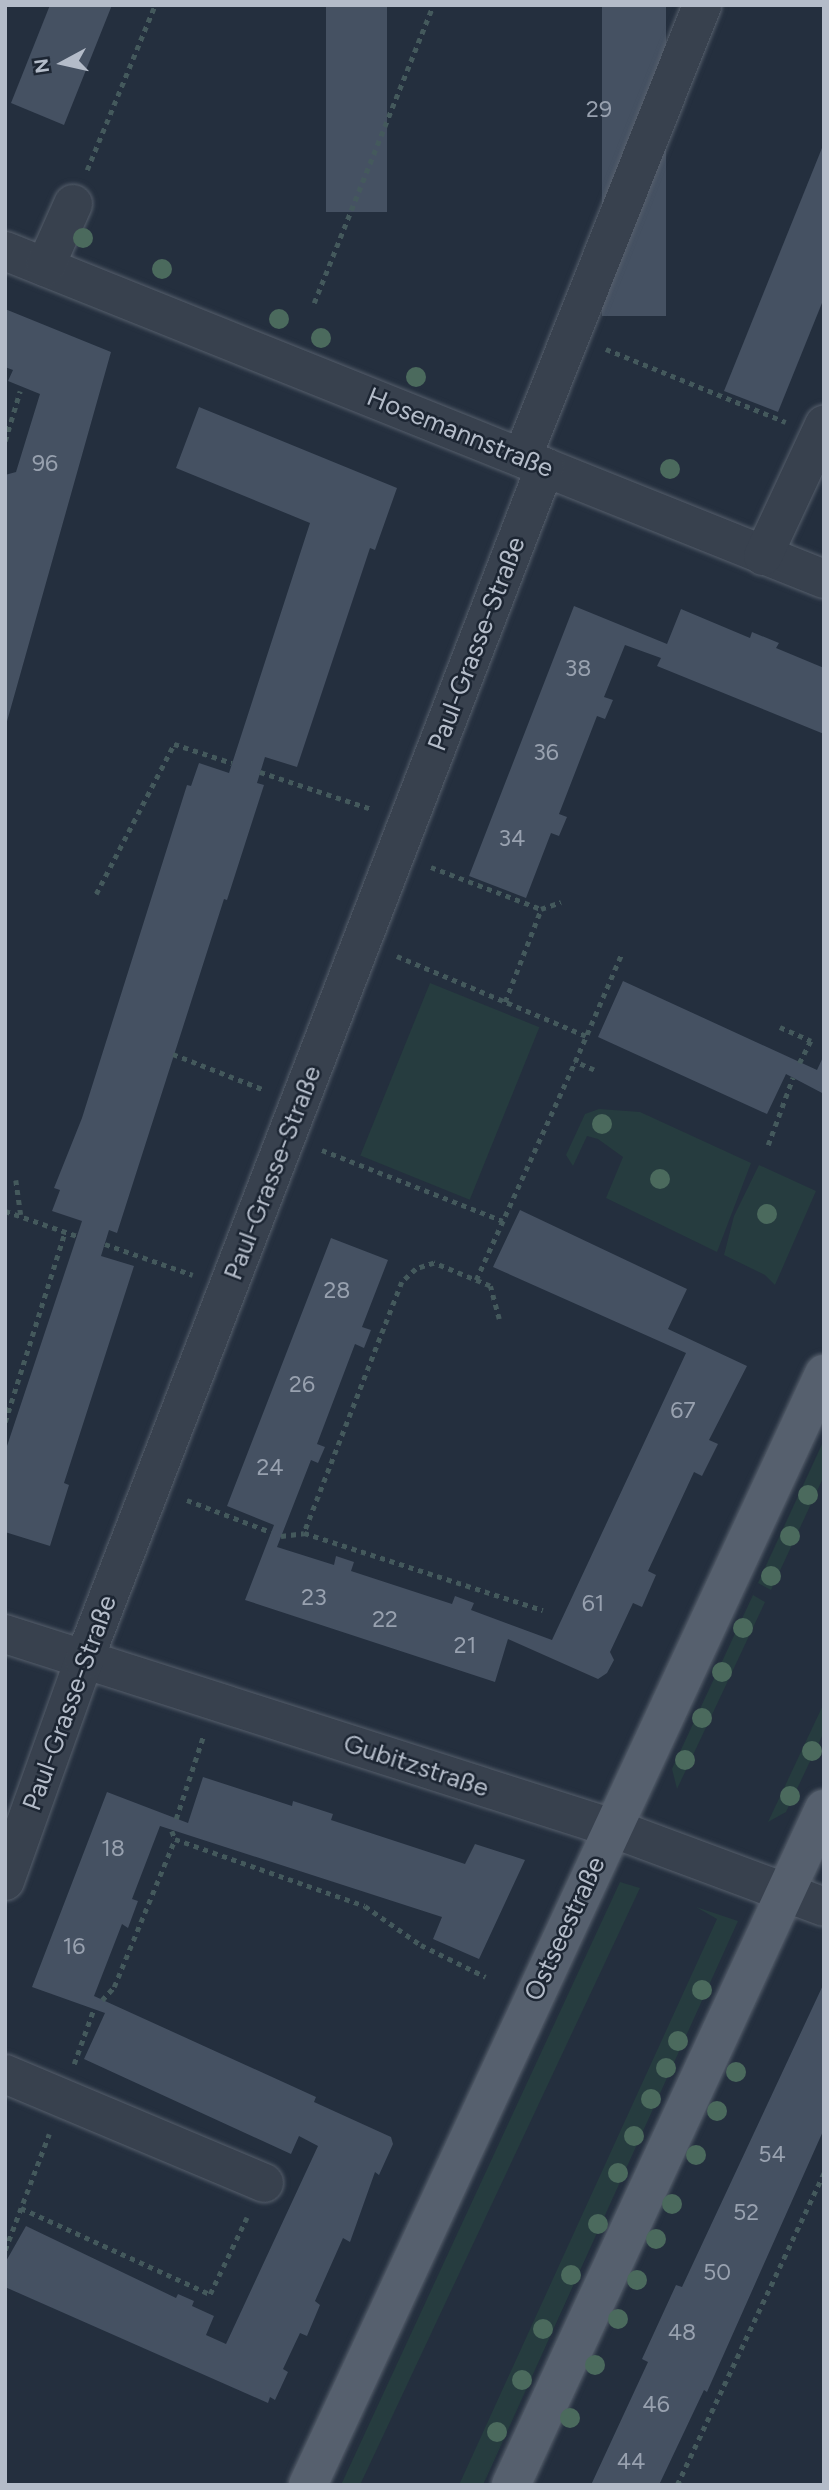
<!DOCTYPE html>
<meta charset="utf-8">
<style>
body{margin:0}
#map{position:relative;width:829px;height:2490px;overflow:hidden;background:#242f3e;font-family:Figtree,sans-serif}
div>[style]{position:absolute}
.green>*{inset:0;background:#263c3f;transform-origin:0 0}
.building>*{inset:0;background:#455162;transform-origin:0 0}
.path>*{height:4.5px;margin-top:-2.25px;transform-origin:0;background:repeating-linear-gradient(90deg,#44595c 0 5px,transparent 0 10px)}
.roads{filter:drop-shadow(0 0 2px #565f6c) drop-shadow(0 0 2px #565f6c)}
.minor>*{height:38px;margin:-19px;padding:0 19px;transform-origin:19px;border-radius:19px;background:#38414e}
.major>*{height:38px;margin:-19px;padding:0 19px;transform-origin:19px;border-radius:19px;background:#56606e}
.trees>*{width:20px;height:20px;margin:-10px;border-radius:50%;background:#4b6a5d}
span{translate:-50% -50%;white-space:nowrap;text-align:center;line-height:1.15;-webkit-text-stroke:5px #1d2633;paint-order:stroke}
.number-label{font-size:23px;color:#98a1af}
.number-label span{-webkit-text-stroke-width:0}
.street-label{font-size:26px;color:#b4bcc9}
.frame{position:absolute;inset:0;border:7px solid #b4bcc9;pointer-events:none}
.north{position:absolute;left:28px;top:28px;width:70px;height:70px;-webkit-text-stroke:5px #1d2633;paint-order:stroke;rotate:262deg;font-size:19px;font-weight:700;line-height:28px;text-align:center;color:#b4bcc9}
.north::after{content:'';display:block;margin:auto;width:24px;height:32px;background:#b4bcc9;clip-path:polygon(50% 0,100% 100%,50% 72%,0 100%)}
</style>
<div id="map">
<div class="green">
<div style="left:430px;top:983px;width:118px;height:186px;rotate:22deg"></div>
<div style="clip-path:polygon(599px 1109px,640px 1112px,751px 1163px,717px 1252px,606px 1198px,623px 1157px,598px 1139px,587px 1136px,573px 1166px,566px 1155px,585px 1114px)"></div>
<div style="clip-path:polygon(759px 1165px,816px 1191px,775px 1285px,765px 1275px,724px 1255px,734px 1216px)"></div>
<div style="clip-path:polygon(824px 1440px,824px 1476px,771px 1590px,758px 1583px)"></div>
<div style="clip-path:polygon(753px 1595px,765px 1602px,677px 1789px,672px 1769px)"></div>
<div style="clip-path:polygon(824px 1703px,824px 1732px,786px 1812px,768px 1822px)"></div>
<div style="clip-path:polygon(620px 1882px,640px 1888px,360px 2485px,341px 2485px)"></div>
<div style="clip-path:polygon(696px 1907px,738px 1921px,483px 2485px,459px 2485px,717px 1919px)"></div>
</div>
<div class="building">
<div style="clip-path:polygon(50px 5px,112px 5px,64px 125px,11px 103px)"></div>
<div style="left:326px;top:5px;width:61px;height:207px"></div>
<div style="left:602px;top:5px;width:64px;height:311px"></div>
<div style="clip-path:polygon(824px 143px,824px 298px,778px 412px,724px 391px)"></div>
<div style="clip-path:polygon(5px 309px,111px 352px,6px 725px,5px 475px,16px 472px,40px 394px,8px 381px,13px 370px,5px 367px)"></div>
<div style="clip-path:polygon(199px 407px,397px 488px,375px 550px,370px 548px,297px 767px,265px 757px,257px 783px,264px 785px,227px 900px,224px 899px,117px 1233px,109px 1230px,101px 1256px,134px 1266px,64px 1483px,69px 1485px,50px 1546px,5px 1532px,5px 1452px,82px 1221px,52px 1211px,60px 1190px,54px 1188px,82px 1118px,187px 785px,191px 786px,199px 763px,229px 773px,310px 523px,176px 468px)"></div>
<div style="clip-path:polygon(574px 606px,667px 644px,681px 609px,750px 638px,752px 632px,779px 643px,776px 648px,824px 668px,824px 734px,657px 666px,661px 658px,625px 645px,604px 697px,613px 700px,605px 719px,597px 716px,559px 814px,567px 817px,559px 836px,551px 833px,526px 898px,469px 876px)"></div>
<div style="clip-path:polygon(623px 981px,817px 1070px,824px 1055px,824px 1094px,786px 1074px,767px 1114px,598px 1037px)"></div>
<div style="clip-path:polygon(520px 1210px,687px 1289px,668px 1329px,747px 1366px,709px 1440px,718px 1444px,702px 1476px,694px 1472px,648px 1571px,656px 1575px,642px 1607px,633px 1603px,610px 1652px,614px 1660px,607px 1673px,598px 1679px,508px 1639px,495px 1682px,245px 1600px,274px 1525px,227px 1506px,331px 1238px,388px 1260px,362px 1327px,371px 1330px,364px 1348px,355px 1344px,317px 1444px,325px 1447px,318px 1463px,311px 1460px,277px 1547px,334px 1565px,336px 1556px,354px 1562px,351px 1571px,452px 1604px,455px 1596px,474px 1603px,471px 1610px,552px 1640px,686px 1353px,493px 1267px)"></div>
<div style="clip-path:polygon(203px 1777px,292px 1806px,293px 1801px,333px 1814px,331px 1820px,465px 1864px,475px 1844px,525px 1860px,479px 1959px,433px 1939px,442px 1917px,160px 1826px,132px 1899px,138px 1901px,128px 1928px,122px 1924px,94px 1996px,316px 2097px,314px 2102px,391px 2137px,393px 2144px,379px 2175px,375px 2172px,350px 2242px,343px 2238px,315px 2301px,320px 2305px,307px 2336px,300px 2333px,283px 2369px,288px 2372px,275px 2400px,270px 2397px,268px 2403px,5px 2287px,5px 2263px,26px 2226px,176px 2298px,178px 2294px,194px 2301px,192px 2306px,214px 2316px,206px 2335px,226px 2344px,318px 2146px,299px 2136px,291px 2154px,84px 2059px,105px 2013px,32px 1987px,107px 1792px,188px 1823px)"></div>
<div style="clip-path:polygon(824px 1983px,824px 2129px,707px 2392px,704px 2390px,659px 2485px,591px 2485px,648px 2362px,642px 2359px,676px 2285px,682px 2287px)"></div>
</div>
<div class="path">
<div style="left:87px;top:170px;width:178px;rotate:-67.6deg"></div>
<div style="left:314px;top:303px;width:321px;rotate:-68.2deg"></div>
<div style="left:606px;top:349px;width:194px;rotate:22.1deg"></div>
<div style="left:5px;top:441px;width:52px;rotate:-73.3deg"></div>
<div style="left:260px;top:772px;width:118px;rotate:18.3deg"></div>
<div style="left:431px;top:867px;width:118px;rotate:20.9deg"></div>
<div style="left:96px;top:894px;width:169px;rotate:-62.5deg"></div>
<div style="left:174px;top:744px;width:61px;rotate:18.1deg"></div>
<div style="left:397px;top:956px;width:205px;rotate:22.9deg"></div>
<div style="left:505px;top:1002px;width:100px;rotate:-68.8deg"></div>
<div style="left:541px;top:909px;width:21px;rotate:-19deg"></div>
<div style="left:780px;top:1027px;width:34px;rotate:24deg"></div>
<div style="left:811px;top:1041px;width:25px;rotate:117deg"></div>
<div style="left:173px;top:1054px;width:99px;rotate:21.4deg"></div>
<div style="left:594px;top:1070px;width:21px;rotate:-157deg"></div>
<div style="left:575px;top:1062px;width:116px;rotate:-66.7deg"></div>
<div style="left:768px;top:1145px;width:72px;rotate:-69.8deg"></div>
<div style="left:322px;top:1150px;width:194px;rotate:21.4deg"></div>
<div style="left:16px;top:1180px;width:35px;rotate:82deg"></div>
<div style="left:5px;top:1211px;width:76px;rotate:19.1deg"></div>
<div style="left:105px;top:1244px;width:93px;rotate:19.4deg"></div>
<div style="left:476px;top:1280px;width:239px;rotate:-65.6deg"></div>
<div style="left:499px;top:1319px;width:34px;rotate:-105deg"></div>
<div style="left:490px;top:1286px;width:61px;rotate:-157.7deg"></div>
<div style="left:434px;top:1263px;width:19px;rotate:162deg"></div>
<div style="left:416px;top:1269px;width:19px;rotate:137deg"></div>
<div style="left:402px;top:1282px;width:269px;rotate:111.3deg"></div>
<div style="left:304px;top:1533px;width:251px;rotate:17.9deg"></div>
<div style="left:5px;top:1422px;width:199px;rotate:-72.5deg"></div>
<div style="left:187px;top:1500px;width:90px;rotate:20.9deg"></div>
<div style="left:281px;top:1536px;width:23px;rotate:-7deg"></div>
<div style="left:176px;top:1819px;width:86px;rotate:-71.8deg"></div>
<div style="left:172px;top:1831px;width:9px;rotate:69deg"></div>
<div style="left:102px;top:2000px;width:18px;rotate:-47deg"></div>
<div style="left:114px;top:1987px;width:160px;rotate:-67.6deg"></div>
<div style="left:175px;top:1839px;width:201px;rotate:19.4deg"></div>
<div style="left:365px;top:1906px;width:68px;rotate:34.9deg"></div>
<div style="left:421px;top:1945px;width:72px;rotate:26.2deg"></div>
<div style="left:74px;top:2064px;width:59px;rotate:-70.3deg"></div>
<div style="left:21px;top:2208px;width:208px;rotate:24.5deg"></div>
<div style="left:210px;top:2294px;width:85px;rotate:-64.3deg"></div>
<div style="left:5px;top:2250px;width:124px;rotate:-69.2deg"></div>
<div style="left:677px;top:2485px;width:345px;rotate:-64.8deg"></div>
</div>
<div class="roads">
<div class="minor">
<div style="left:5px;top:251px;width:882px;rotate:21.83deg"></div>
<div style="left:45px;top:267px;width:69px;rotate:-66deg"></div>
<div style="left:522px;top:458px;width:487px;rotate:-68.3deg"></div>
<div style="left:763px;top:556px;width:145px;rotate:-65deg"></div>
<div style="left:5px;top:1634px;width:637px;rotate:17.72deg"></div>
<div style="left:612px;top:1828px;width:226px;rotate:20.4deg"></div>
<div style="left:5px;top:1881px;width:235px;rotate:-70.3deg"></div>
<div style="left:84px;top:1660px;width:1279px;rotate:-68.87deg"></div>
<div style="left:5px;top:2074px;width:281px;rotate:22.8deg"></div>
</div>
<div class="major">
<div style="left:308px;top:2485px;width:1225px;rotate:-65.09deg"></div>
<div style="left:511px;top:2485px;width:745px;rotate:-65.16deg"></div>
</div>
</div>
<div class="trees">
<div style="left:83px;top:238px"></div>
<div style="left:162px;top:269px"></div>
<div style="left:279px;top:319px"></div>
<div style="left:321px;top:338px"></div>
<div style="left:416px;top:377px"></div>
<div style="left:670px;top:469px"></div>
<div style="left:602px;top:1124px"></div>
<div style="left:660px;top:1179px"></div>
<div style="left:767px;top:1214px"></div>
<div style="left:808px;top:1495px"></div>
<div style="left:790px;top:1536px"></div>
<div style="left:771px;top:1576px"></div>
<div style="left:743px;top:1628px"></div>
<div style="left:722px;top:1672px"></div>
<div style="left:702px;top:1718px"></div>
<div style="left:812px;top:1751px"></div>
<div style="left:685px;top:1760px"></div>
<div style="left:790px;top:1796px"></div>
<div style="left:702px;top:1990px"></div>
<div style="left:678px;top:2041px"></div>
<div style="left:666px;top:2068px"></div>
<div style="left:736px;top:2072px"></div>
<div style="left:651px;top:2099px"></div>
<div style="left:717px;top:2111px"></div>
<div style="left:634px;top:2136px"></div>
<div style="left:696px;top:2155px"></div>
<div style="left:618px;top:2173px"></div>
<div style="left:672px;top:2204px"></div>
<div style="left:598px;top:2224px"></div>
<div style="left:656px;top:2239px"></div>
<div style="left:571px;top:2275px"></div>
<div style="left:637px;top:2280px"></div>
<div style="left:618px;top:2319px"></div>
<div style="left:543px;top:2329px"></div>
<div style="left:595px;top:2365px"></div>
<div style="left:522px;top:2380px"></div>
<div style="left:570px;top:2418px"></div>
<div style="left:497px;top:2432px"></div>
</div>
<div class="number-label">
<span style="left:599px;top:109px">29</span>
<span style="left:45px;top:463px">96</span>
<span style="left:578px;top:668px">38</span>
<span style="left:546px;top:752px">36</span>
<span style="left:512px;top:838px">34</span>
<span style="left:337px;top:1290px">28</span>
<span style="left:302px;top:1384px">26</span>
<span style="left:683px;top:1410px">67</span>
<span style="left:270px;top:1467px">24</span>
<span style="left:314px;top:1597px">23</span>
<span style="left:593px;top:1603px">61</span>
<span style="left:385px;top:1619px">22</span>
<span style="left:465px;top:1645px">21</span>
<span style="left:113px;top:1848px">18</span>
<span style="left:74px;top:1946px">16</span>
<span style="left:772px;top:2154px">54</span>
<span style="left:746px;top:2212px">52</span>
<span style="left:717px;top:2272px">50</span>
<span style="left:682px;top:2332px">48</span>
<span style="left:656px;top:2404px">46</span>
<span style="left:631px;top:2461px">44</span>
</div>
<div class="street-label">
<span style="left:460px;top:433px;rotate:22deg">Hosemannstraße</span>
<span style="left:477px;top:644px;rotate:-69deg">Paul-Grasse-Straße</span>
<span style="left:273px;top:1173px;rotate:-69deg">Paul-Grasse-Straße</span>
<span style="left:70px;top:1703px;rotate:-70deg">Paul-Grasse-Straße</span>
<span style="left:416px;top:1766px;rotate:18deg">Gubitzstraße</span>
<span style="left:565px;top:1929px;rotate:-65deg">Ostseestraße</span>
</div>
<div class="frame"></div>
<div class="north">N</div>
</div>
